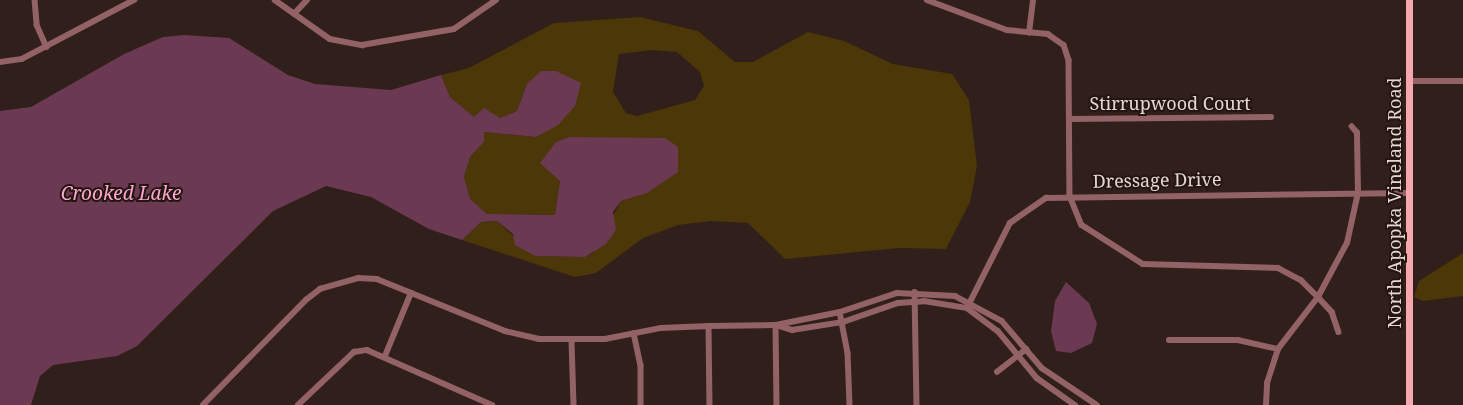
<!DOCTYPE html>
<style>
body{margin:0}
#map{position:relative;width:1463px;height:405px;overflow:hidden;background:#301f1a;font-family:"Noto Serif",serif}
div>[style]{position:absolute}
.green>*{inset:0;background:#4b3707}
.water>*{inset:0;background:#6c3953}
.minor>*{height:5.5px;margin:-2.75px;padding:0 2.75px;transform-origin:2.75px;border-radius:2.75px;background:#926266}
.major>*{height:7px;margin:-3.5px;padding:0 3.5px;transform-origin:3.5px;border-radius:3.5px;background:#f6a6ad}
span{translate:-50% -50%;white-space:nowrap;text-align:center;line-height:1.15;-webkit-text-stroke:4px #251511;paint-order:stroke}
.street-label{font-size:18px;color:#e3d7d3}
.water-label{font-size:19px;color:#faa6ce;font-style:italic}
</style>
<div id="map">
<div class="green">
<div style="clip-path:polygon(evenodd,640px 17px,698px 31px,735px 62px,753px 62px,808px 32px,844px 41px,893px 64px,952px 74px,969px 100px,977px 166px,970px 202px,946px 249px,899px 248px,785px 259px,748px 223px,711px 221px,678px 225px,643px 238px,596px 273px,575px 277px,462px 240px,481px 222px,497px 221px,535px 256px,585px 257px,593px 253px,621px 201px,647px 193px,560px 181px,555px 215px,487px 214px,470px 200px,464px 177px,470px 157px,484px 142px,484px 132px,536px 137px,527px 84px,517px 111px,500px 118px,474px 117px,450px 97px,441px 75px,469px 68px,554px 23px,640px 17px,652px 50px,677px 52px,700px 72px,704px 86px,695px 100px,637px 116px,626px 113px,613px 92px,619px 54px,652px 50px)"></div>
<div style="clip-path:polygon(1463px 253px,1463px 296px,1423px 301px,1414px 297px,1419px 281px)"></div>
</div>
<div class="water">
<div style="clip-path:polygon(184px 35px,229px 38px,288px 75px,315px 84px,391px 90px,441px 75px,450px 97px,474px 117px,484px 108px,500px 118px,517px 111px,527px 84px,541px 71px,556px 71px,581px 83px,575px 106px,558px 125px,536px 137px,484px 132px,484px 142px,470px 157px,464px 177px,470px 199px,487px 214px,555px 215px,560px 181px,540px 163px,556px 142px,570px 137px,665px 138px,678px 147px,678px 172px,647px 193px,621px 201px,613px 212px,616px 230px,606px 244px,585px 257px,535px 256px,515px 245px,513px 234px,497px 221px,481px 222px,462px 240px,429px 229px,371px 197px,326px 186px,273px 211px,137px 346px,117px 356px,53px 365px,40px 376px,31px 405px,0 405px,0 111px,31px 107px,124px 54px,163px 37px)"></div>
<div style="clip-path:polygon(1066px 282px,1089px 303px,1097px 324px,1092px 343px,1071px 353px,1056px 351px,1051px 331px,1055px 301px)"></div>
</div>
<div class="minor">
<div style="left:35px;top:0;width:25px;rotate:85deg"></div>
<div style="left:37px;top:25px;width:24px;rotate:66deg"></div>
<div style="left:275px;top:0;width:67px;rotate:35.3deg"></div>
<div style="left:330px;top:39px;width:33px;rotate:11deg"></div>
<div style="left:362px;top:45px;width:93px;rotate:-9.9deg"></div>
<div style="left:454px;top:29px;width:51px;rotate:-34.6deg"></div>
<div style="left:927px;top:0;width:85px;rotate:20.6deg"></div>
<div style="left:1007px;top:30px;width:41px;rotate:5.6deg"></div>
<div style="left:1048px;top:34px;width:19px;rotate:35deg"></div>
<div style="left:1064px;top:45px;width:16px;rotate:72deg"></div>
<div style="left:1069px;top:60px;width:136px;rotate:89.6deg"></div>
<div style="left:1070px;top:196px;width:31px;rotate:68deg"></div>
<div style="left:1082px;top:225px;width:72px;rotate:32.6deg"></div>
<div style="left:1143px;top:264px;width:135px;rotate:1.7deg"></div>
<div style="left:1278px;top:268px;width:26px;rotate:28deg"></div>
<div style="left:1301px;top:280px;width:24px;rotate:45deg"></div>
<div style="left:1318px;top:297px;width:21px;rotate:47deg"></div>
<div style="left:1332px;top:312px;width:21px;rotate:71deg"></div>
<div style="left:294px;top:14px;width:19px;rotate:-47deg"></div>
<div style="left:1029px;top:33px;width:33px;rotate:-83deg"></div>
<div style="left:0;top:62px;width:22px;rotate:-8deg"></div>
<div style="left:22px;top:59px;width:127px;rotate:-27.8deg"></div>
<div style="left:1409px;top:81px;width:54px"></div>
<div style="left:1069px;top:119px;width:202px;rotate:-0.6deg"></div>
<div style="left:915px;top:292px;width:113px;rotate:89deg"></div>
<div style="left:967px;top:308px;width:95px;rotate:-63.2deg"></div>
<div style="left:1010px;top:223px;width:44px;rotate:-34.8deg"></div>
<div style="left:1046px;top:198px;width:363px;rotate:-0.8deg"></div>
<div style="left:840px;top:312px;width:42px;rotate:79deg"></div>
<div style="left:848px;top:353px;width:52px;rotate:87.8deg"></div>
<div style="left:776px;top:325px;width:65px;rotate:-11.5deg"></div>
<div style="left:840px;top:312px;width:60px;rotate:-18.4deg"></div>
<div style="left:897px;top:293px;width:58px;rotate:3deg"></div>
<div style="left:955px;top:296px;width:53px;rotate:28deg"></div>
<div style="left:1002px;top:321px;width:62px;rotate:49.6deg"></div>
<div style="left:1042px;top:368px;width:66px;rotate:33.9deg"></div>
<div style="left:776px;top:325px;width:80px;rotate:89.3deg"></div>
<div style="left:709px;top:326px;width:79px;rotate:89.3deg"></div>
<div style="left:634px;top:333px;width:33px;rotate:78deg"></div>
<div style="left:641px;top:365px;width:40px;rotate:90deg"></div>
<div style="left:1169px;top:340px;width:69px"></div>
<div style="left:1238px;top:340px;width:41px;rotate:12.7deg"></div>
<div style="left:572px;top:341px;width:64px;rotate:88.2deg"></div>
<div style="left:385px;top:356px;width:68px;rotate:-67.6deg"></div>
<div style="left:997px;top:372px;width:37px;rotate:-38deg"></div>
<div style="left:203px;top:405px;width:147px;rotate:-45.6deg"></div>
<div style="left:306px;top:300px;width:18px;rotate:-38deg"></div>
<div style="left:320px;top:289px;width:40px;rotate:-16deg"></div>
<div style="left:358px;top:278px;width:19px;rotate:3deg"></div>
<div style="left:377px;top:279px;width:138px;rotate:22.1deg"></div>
<div style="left:505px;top:331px;width:35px;rotate:13deg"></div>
<div style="left:539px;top:339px;width:66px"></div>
<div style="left:605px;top:339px;width:57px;rotate:-11.1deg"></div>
<div style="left:661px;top:328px;width:48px;rotate:-2.4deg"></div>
<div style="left:709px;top:326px;width:67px;rotate:-0.9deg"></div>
<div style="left:776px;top:325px;width:17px;rotate:17deg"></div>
<div style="left:792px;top:330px;width:52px;rotate:-8.9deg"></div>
<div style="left:843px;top:322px;width:58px;rotate:-19.1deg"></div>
<div style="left:898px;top:303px;width:26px;rotate:-4deg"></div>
<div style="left:924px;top:301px;width:44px;rotate:9.2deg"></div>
<div style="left:967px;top:308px;width:39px;rotate:37deg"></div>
<div style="left:998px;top:331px;width:61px;rotate:50.3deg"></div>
<div style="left:1037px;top:378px;width:47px;rotate:35.4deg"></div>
<div style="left:298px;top:405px;width:77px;rotate:-43.4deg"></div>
<div style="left:354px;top:352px;width:13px;rotate:-9deg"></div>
<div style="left:367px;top:350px;width:137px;rotate:23.7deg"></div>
<div style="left:1266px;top:405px;width:22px;rotate:-87deg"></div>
<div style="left:1267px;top:383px;width:36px;rotate:-72deg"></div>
<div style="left:1278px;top:349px;width:66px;rotate:-52.4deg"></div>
<div style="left:1318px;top:297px;width:61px;rotate:-61.8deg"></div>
<div style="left:1347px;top:243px;width:51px;rotate:-77.6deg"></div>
<div style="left:1358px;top:193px;width:60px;rotate:-91deg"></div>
<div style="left:1357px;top:133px;width:8px;rotate:-130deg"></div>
</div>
<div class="major">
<div style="left:1409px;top:405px;width:405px;rotate:-90deg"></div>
</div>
<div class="street-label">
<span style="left:1170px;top:103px">Stirrupwood Court</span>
<span style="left:1157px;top:180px;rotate:-1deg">Dressage Drive</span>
<span style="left:1394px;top:203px;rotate:-90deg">North Apopka Vineland Road</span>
</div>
<div class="water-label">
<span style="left:121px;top:194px">Crooked Lake</span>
</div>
</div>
